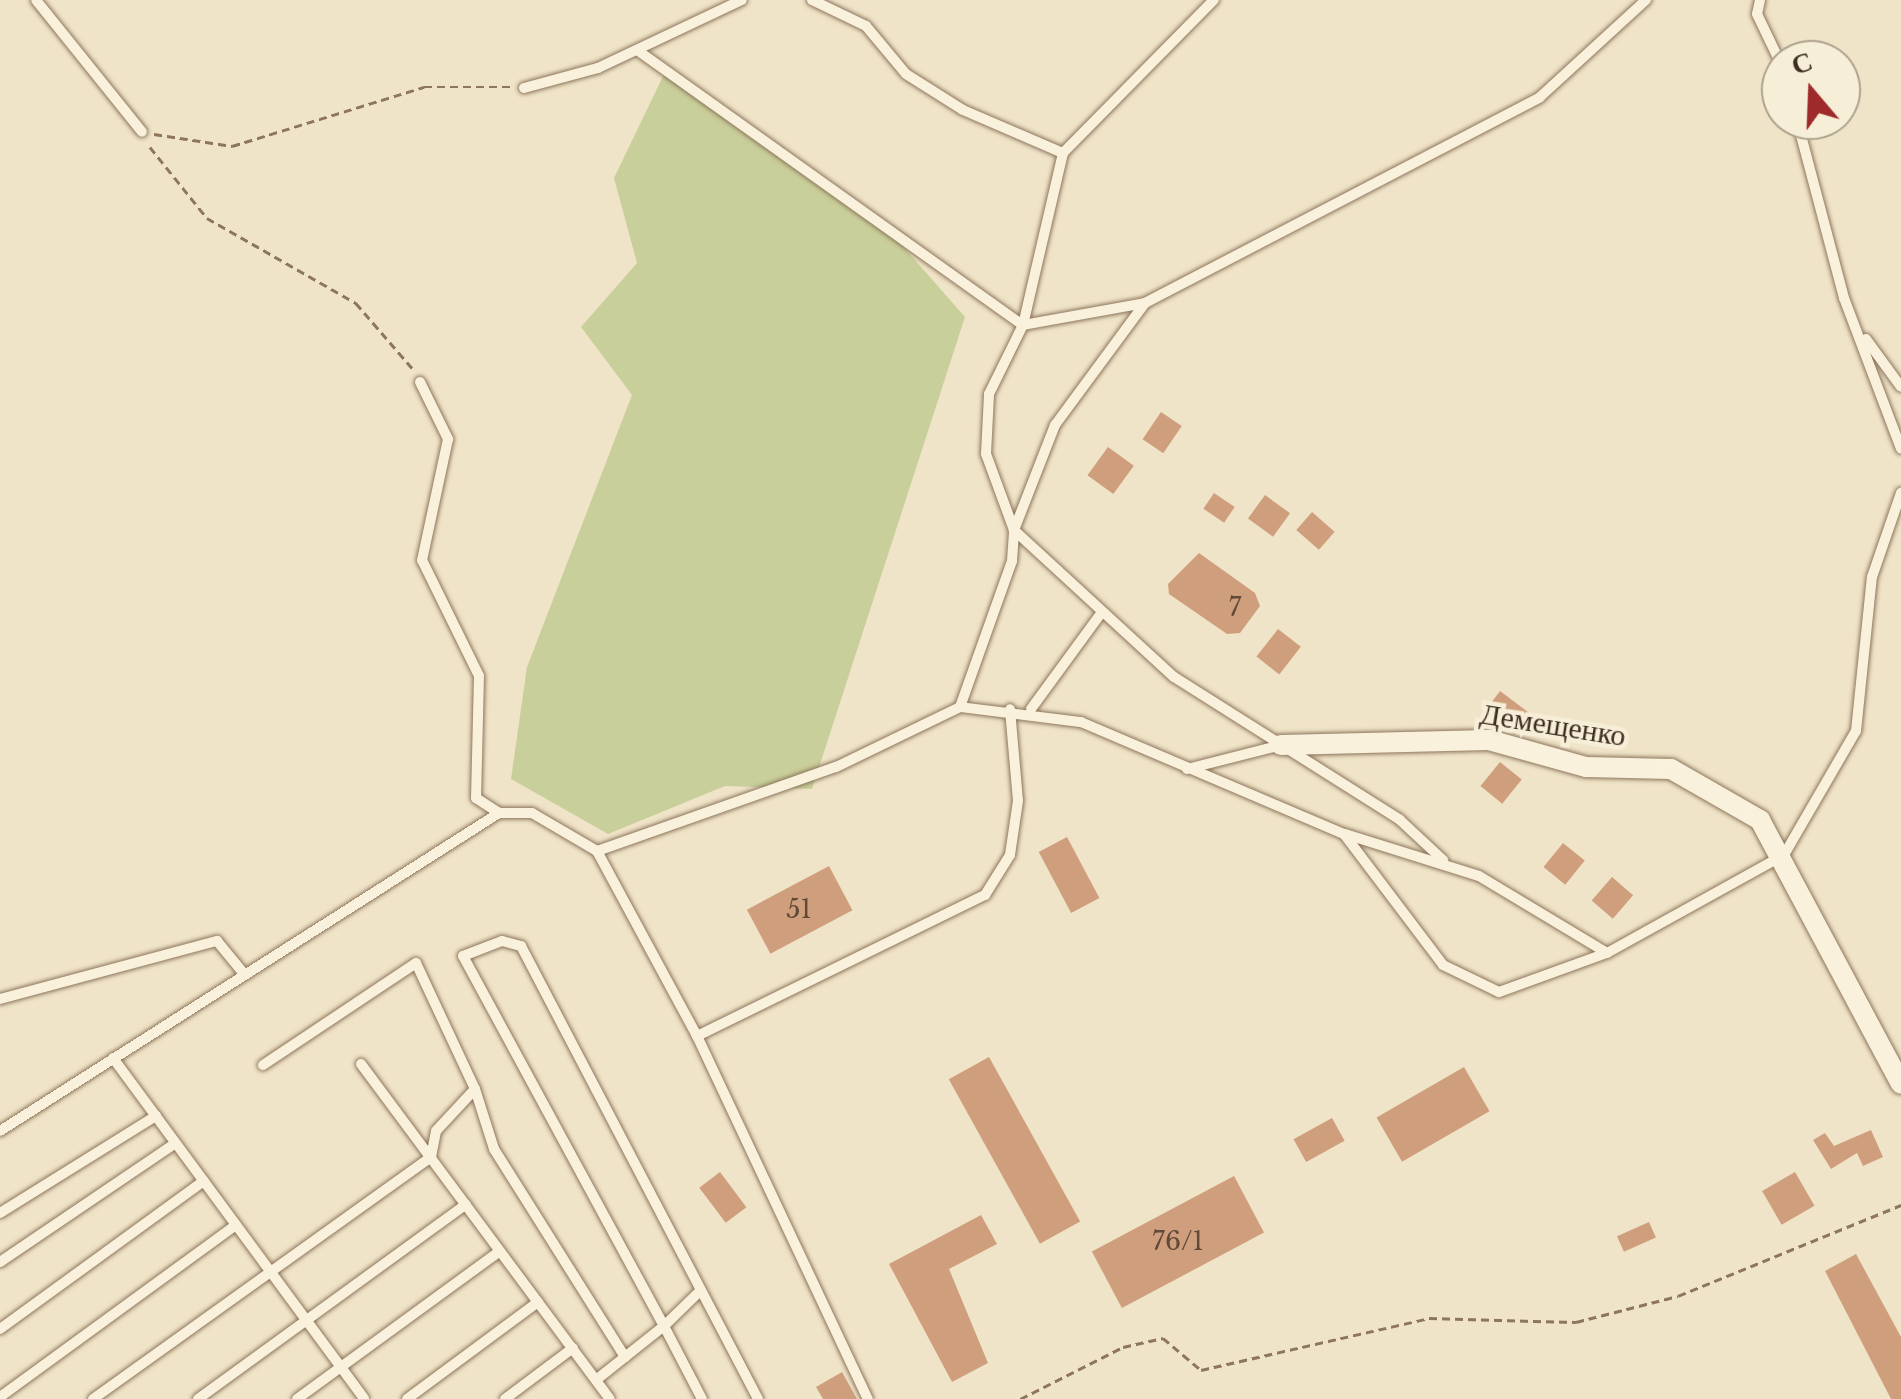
<!DOCTYPE html>
<meta charset="utf-8">
<style>
body{margin:0}
#map{position:relative;width:1901px;height:1399px;overflow:hidden;background:#f0e4c8;font-family:"Libre Baskerville",serif}
div>[style]{position:absolute}
.green>*{inset:0;background:#c9cf9b}
.building>*{inset:0;background:#cf9f7d;transform-origin:0 0}
.path>*{height:2.5px;margin-top:-1.25px;transform-origin:0;background:repeating-linear-gradient(90deg,#8d765c 0 8px,transparent 0 13px)}
.roads{filter:drop-shadow(0 0 2px #8d765c) drop-shadow(0 0 2px #8d765c)}
.lane>*{height:10px;margin:-5px;padding:0 5px;transform-origin:5px;border-radius:5px;background:#faf1dc}
.street>*{height:20px;margin:-10px;padding:0 10px;transform-origin:10px;border-radius:10px;background:#faf1dc}
span{translate:-50% -50%;white-space:nowrap;text-align:center;line-height:1.15;-webkit-text-stroke:9px #f7eed8;paint-order:stroke}
.number-label{font-size:25px;color:#624a37}
.number-label span{-webkit-text-stroke-width:0}
.street-label{font-size:30px;color:#3d2e20}
.north{position:absolute;left:1761px;top:40px;width:100px;height:100px;box-sizing:border-box;background:#f7eed8;border:2px solid #ada18e;border-radius:50%;rotate:341deg;font-size:28px;font-weight:700;line-height:40px;text-align:center;color:#3d2e20}
.north::after{content:'';display:block;margin:auto;width:35px;height:45px;background:#9e2a2b;clip-path:polygon(50% 0,100% 100%,50% 72%,0 100%)}
</style>
<div id="map">
<div class="green">
<div style="clip-path:polygon(666px 70px,893px 235px,965px 317px,812px 789px,725px 786px,608px 834px,511px 779px,527px 667px,632px 395px,581px 327px,637px 263px,614px 178px)"></div>
</div>
<div class="building">
<div style="left:1161px;top:412px;width:25px;height:33px;rotate:34deg"></div>
<div style="left:1108px;top:447px;width:32px;height:35px;rotate:36deg"></div>
<div style="left:1214px;top:493px;width:25px;height:19px;rotate:34deg"></div>
<div style="left:1265px;top:495px;width:31px;height:29px;rotate:36deg"></div>
<div style="left:1312px;top:512px;width:30px;height:24px;rotate:41deg"></div>
<div style="clip-path:polygon(1199px 553px,1255px 593px,1260px 606px,1240px 633px,1227px 634px,1169px 594px,1168px 584px)"></div>
<div style="left:1278px;top:629px;width:29px;height:35px;rotate:38deg"></div>
<div style="left:1500px;top:691px;width:38px;height:26px;rotate:37deg"></div>
<div style="left:1500px;top:762px;width:28px;height:31px;rotate:39deg"></div>
<div style="left:1067px;top:837px;width:69px;height:32px;rotate:62deg"></div>
<div style="left:1563px;top:843px;width:28px;height:31px;rotate:39deg"></div>
<div style="left:829px;top:866px;width:50px;height:93px;rotate:62deg"></div>
<div style="left:1612px;top:877px;width:28px;height:31px;rotate:41deg"></div>
<div style="left:989px;top:1057px;width:188px;height:46px;rotate:61deg"></div>
<div style="left:1464px;top:1067px;width:51px;height:101px;rotate:60deg"></div>
<div style="left:1332px;top:1118px;width:26px;height:44px;rotate:61deg"></div>
<div style="clip-path:polygon(1871px 1130px,1883px 1157px,1863px 1166px,1857px 1153px,1831px 1169px,1813px 1140px,1825px 1133px,1834px 1146px)"></div>
<div style="left:720px;top:1172px;width:44px;height:26px;rotate:53deg"></div>
<div style="left:1795px;top:1172px;width:39px;height:38px;rotate:60deg"></div>
<div style="left:1234px;top:1176px;width:64px;height:161px;rotate:62deg"></div>
<div style="clip-path:polygon(981px 1215px,997px 1244px,949px 1269px,988px 1363px,952px 1382px,889px 1264px)"></div>
<div style="left:1649px;top:1222px;width:17px;height:35px;rotate:66deg"></div>
<div style="clip-path:polygon(1856px 1254px,1901px 1337px,1901px 1399px,1891px 1399px,1825px 1271px)"></div>
<div style="clip-path:polygon(842px 1372px,857px 1399px,823px 1399px,816px 1387px)"></div>
</div>
<div class="path">
<div style="left:154px;top:134px;width:79px;rotate:8.7deg"></div>
<div style="left:232px;top:146px;width:201px;rotate:-17.1deg"></div>
<div style="left:424px;top:87px;width:86px"></div>
<div style="left:150px;top:147px;width:91px;rotate:51.2deg"></div>
<div style="left:207px;top:218px;width:172px;rotate:29.7deg"></div>
<div style="left:356px;top:303px;width:87px;rotate:49.2deg"></div>
<div style="left:1020px;top:1399px;width:115px;rotate:-26.8deg"></div>
<div style="left:1123px;top:1347px;width:41px;rotate:-12.7deg"></div>
<div style="left:1163px;top:1338px;width:50px;rotate:40.1deg"></div>
<div style="left:1201px;top:1370px;width:234px;rotate:-12.8deg"></div>
<div style="left:1429px;top:1318px;width:147px;rotate:1.6deg"></div>
<div style="left:1576px;top:1322px;width:105px;rotate:-14.3deg"></div>
<div style="left:1678px;top:1296px;width:241px;rotate:-22.2deg"></div>
</div>
<div class="roads">
<div class="lane">
<div style="left:36px;top:0;width:169px;rotate:51.2deg"></div>
<div style="left:812px;top:0;width:60px;rotate:25.7deg"></div>
<div style="left:866px;top:26px;width:62px;rotate:50.2deg"></div>
<div style="left:906px;top:74px;width:67px;rotate:32.3deg"></div>
<div style="left:963px;top:110px;width:109px;rotate:23.3deg"></div>
<div style="left:1760px;top:0;width:14px;rotate:102deg"></div>
<div style="left:1757px;top:14px;width:55px;rotate:64.4deg"></div>
<div style="left:637px;top:50px;width:474px;rotate:35.5deg"></div>
<div style="left:1023px;top:325px;width:124px;rotate:-10.2deg"></div>
<div style="left:1145px;top:303px;width:445px;rotate:-27.5deg"></div>
<div style="left:1540px;top:97px;width:144px;rotate:-42.5deg"></div>
<div style="left:524px;top:88px;width:77px;rotate:-15.1deg"></div>
<div style="left:598px;top:68px;width:159px;rotate:-25.3deg"></div>
<div style="left:1797px;top:120px;width:184px;rotate:75.2deg"></div>
<div style="left:1844px;top:298px;width:161px;rotate:69.3deg"></div>
<div style="left:1063px;top:153px;width:215px;rotate:-45.4deg"></div>
<div style="left:1145px;top:303px;width:152px;rotate:126.4deg"></div>
<div style="left:1055px;top:425px;width:113px;rotate:111.3deg"></div>
<div style="left:1014px;top:530px;width:217px;rotate:42.6deg"></div>
<div style="left:1174px;top:677px;width:267px;rotate:32.3deg"></div>
<div style="left:1400px;top:820px;width:59px;rotate:42.9deg"></div>
<div style="left:1866px;top:339px;width:59px;rotate:53.9deg"></div>
<div style="left:420px;top:382px;width:64px;rotate:63.8deg"></div>
<div style="left:448px;top:439px;width:124px;rotate:102.1deg"></div>
<div style="left:422px;top:560px;width:129px;rotate:63.8deg"></div>
<div style="left:479px;top:676px;width:122px;rotate:91.4deg"></div>
<div style="left:476px;top:798px;width:27px;rotate:33deg"></div>
<div style="left:499px;top:813px;width:33px"></div>
<div style="left:532px;top:813px;width:75px;rotate:30.3deg"></div>
<div style="left:597px;top:851px;width:210px;rotate:61.6deg"></div>
<div style="left:697px;top:1036px;width:401px;rotate:64.8deg"></div>
<div style="left:960px;top:707px;width:122px;rotate:7.1deg"></div>
<div style="left:1081px;top:722px;width:286px;rotate:23.1deg"></div>
<div style="left:1344px;top:834px;width:164px;rotate:52.9deg"></div>
<div style="left:1443px;top:965px;width:62px;rotate:25.7deg"></div>
<div style="left:1499px;top:992px;width:115px;rotate:-19.9deg"></div>
<div style="left:1607px;top:953px;width:202px;rotate:-29deg"></div>
<div style="left:1784px;top:855px;width:143px;rotate:-59.9deg"></div>
<div style="left:1856px;top:731px;width:155px;rotate:-84.1deg"></div>
<div style="left:1872px;top:577px;width:89px;rotate:-71deg"></div>
<div style="left:1031px;top:709px;width:115px;rotate:-53.8deg"></div>
<div style="left:1187px;top:769px;width:97px;rotate:-14.3deg"></div>
<div style="left:1345px;top:834px;width:140px;rotate:17.4deg"></div>
<div style="left:1479px;top:876px;width:149px;rotate:31deg"></div>
<div style="left:597px;top:851px;width:253px;rotate:-19.4deg"></div>
<div style="left:836px;top:767px;width:138px;rotate:-25.8deg"></div>
<div style="left:960px;top:707px;width:155px;rotate:-70.4deg"></div>
<div style="left:1012px;top:561px;width:31px;rotate:-86deg"></div>
<div style="left:1014px;top:530px;width:81px;rotate:-110.2deg"></div>
<div style="left:986px;top:454px;width:60px;rotate:-87.1deg"></div>
<div style="left:989px;top:394px;width:77px;rotate:-63.8deg"></div>
<div style="left:1023px;top:325px;width:177px;rotate:-76.9deg"></div>
<div style="left:0;top:999px;width:225px;rotate:-15deg"></div>
<div style="left:217px;top:941px;width:44px;rotate:50.5deg"></div>
<div style="left:697px;top:1036px;width:321px;rotate:-26.1deg"></div>
<div style="left:985px;top:895px;width:47px;rotate:-58deg"></div>
<div style="left:1010px;top:855px;width:55px;rotate:-81.6deg"></div>
<div style="left:1018px;top:801px;width:92px;rotate:-95deg"></div>
<div style="left:113px;top:1058px;width:423px;rotate:53.6deg"></div>
<div style="left:361px;top:1064px;width:417px;rotate:53.4deg"></div>
<div style="left:475px;top:1089px;width:63px;rotate:72.4deg"></div>
<div style="left:494px;top:1149px;width:246px;rotate:57.8deg"></div>
<div style="left:0;top:1131px;width:592px;rotate:-32.51deg"></div>
<div style="left:0;top:1213px;width:184px;rotate:-31.9deg"></div>
<div style="left:0;top:1262px;width:212px;rotate:-34.1deg"></div>
<div style="left:699px;top:1292px;width:49px;rotate:135.8deg"></div>
<div style="left:664px;top:1326px;width:421px;rotate:-118.5deg"></div>
<div style="left:463px;top:956px;width:42px;rotate:-21deg"></div>
<div style="left:502px;top:941px;width:20px;rotate:15deg"></div>
<div style="left:521px;top:946px;width:511px;rotate:62.38deg"></div>
<div style="left:0;top:1329px;width:252px;rotate:-36deg"></div>
<div style="left:596px;top:1380px;width:87px;rotate:-38.5deg"></div>
<div style="left:664px;top:1326px;width:82px;rotate:62.5deg"></div>
<div style="left:0;top:1397px;width:292px;rotate:-36.1deg"></div>
<div style="left:93px;top:1399px;width:416px;rotate:-35.6deg"></div>
<div style="left:431px;top:1157px;width:26px;rotate:-79deg"></div>
<div style="left:436px;top:1131px;width:57px;rotate:-47.1deg"></div>
<div style="left:475px;top:1089px;width:139px;rotate:-115.1deg"></div>
<div style="left:416px;top:963px;width:184px;rotate:146.3deg"></div>
<div style="left:198px;top:1399px;width:331px;rotate:-36deg"></div>
<div style="left:297px;top:1399px;width:251px;rotate:-36.1deg"></div>
<div style="left:407px;top:1399px;width:163px;rotate:-36.5deg"></div>
<div style="left:505px;top:1399px;width:85px;rotate:-36.9deg"></div>
</div>
<div class="street">
<div style="left:1281px;top:745px;width:208px;rotate:-1.4deg"></div>
<div style="left:1489px;top:740px;width:101px;rotate:15.6deg"></div>
<div style="left:1586px;top:767px;width:85px;rotate:1.3deg"></div>
<div style="left:1671px;top:769px;width:103px;rotate:29.8deg"></div>
<div style="left:1760px;top:820px;width:299px;rotate:61.9deg"></div>
</div>
</div>
<div class="number-label">
<span style="left:1235px;top:608px">7</span>
<span style="left:799px;top:910px">51</span>
<span style="left:1178px;top:1242px">76/1</span>
</div>
<div class="street-label">
<span style="left:1553px;top:725px;rotate:9deg">Демещенко</span>
</div>
<div class="north">С</div>
</div>
